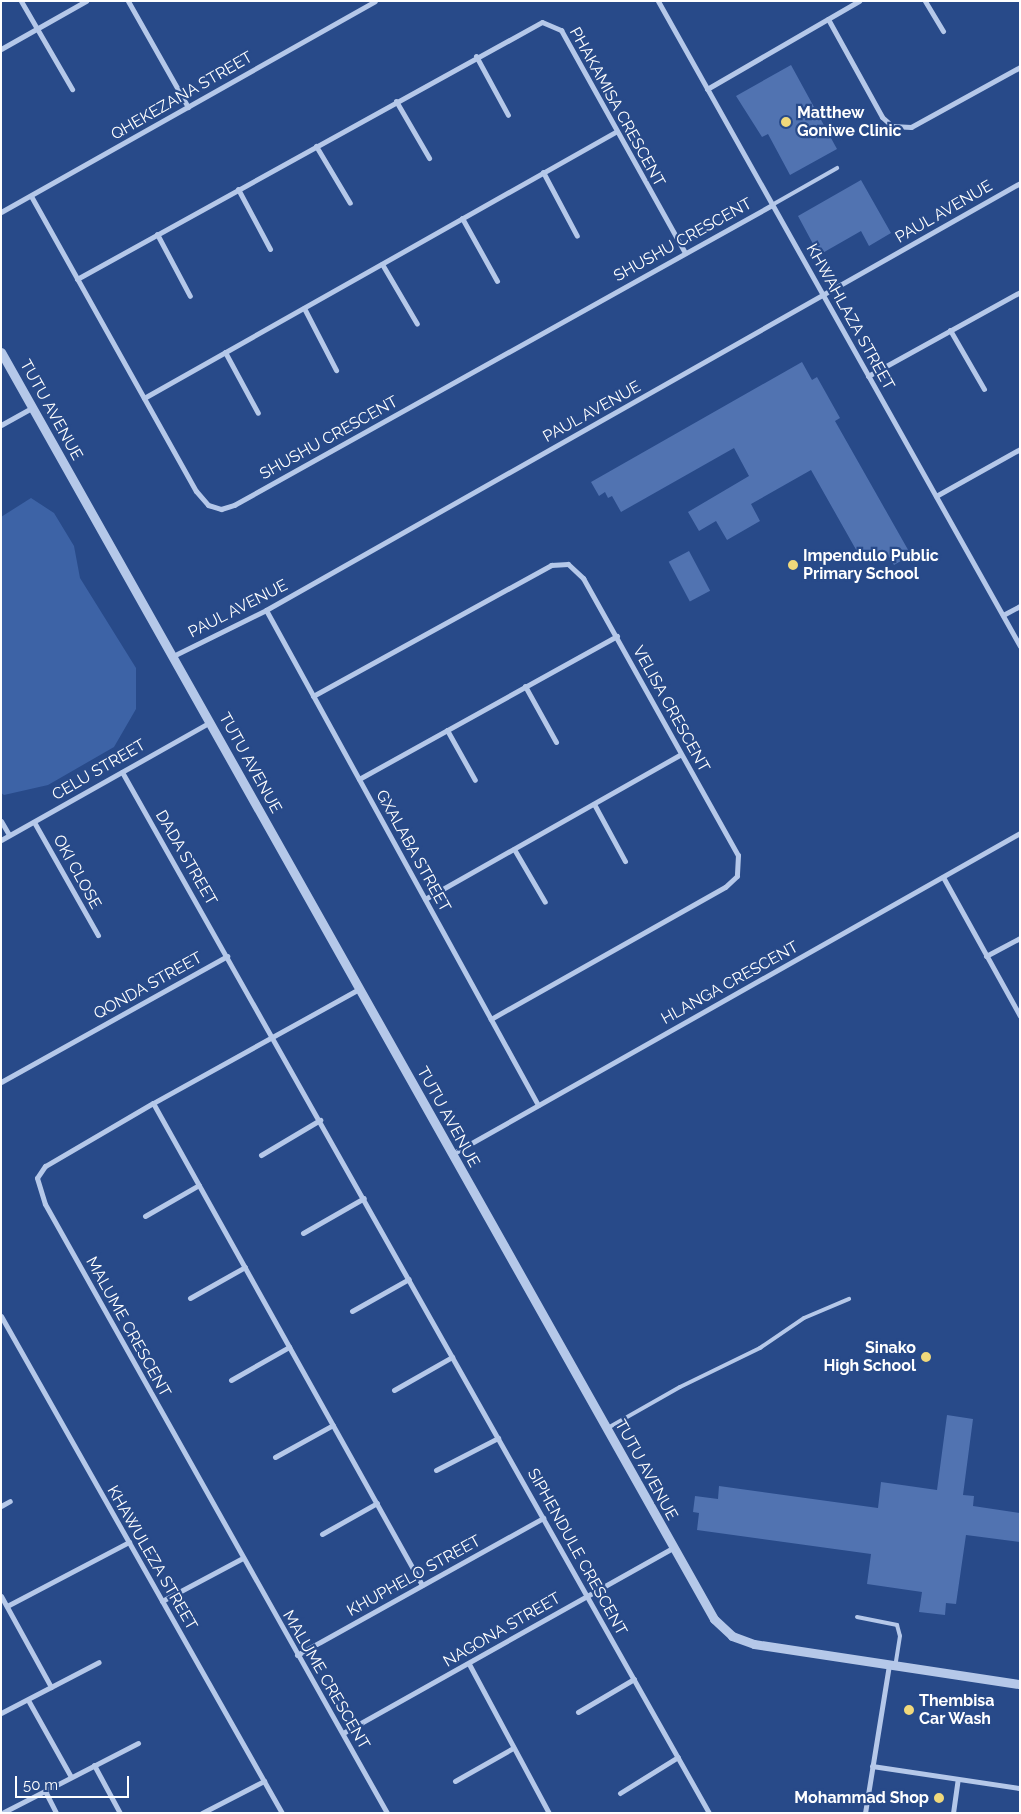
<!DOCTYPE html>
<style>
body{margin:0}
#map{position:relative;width:1021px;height:1814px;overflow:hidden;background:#284a89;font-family:Raleway,sans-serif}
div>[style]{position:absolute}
.green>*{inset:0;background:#3d63a6}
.building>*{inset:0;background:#5173b1;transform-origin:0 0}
.service>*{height:4px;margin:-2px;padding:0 2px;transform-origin:2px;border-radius:2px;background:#b5c8e9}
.minor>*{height:5px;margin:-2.5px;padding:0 2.5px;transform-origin:2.5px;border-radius:2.5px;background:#b5c8e9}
.tertiary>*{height:9px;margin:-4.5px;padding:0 4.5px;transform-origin:4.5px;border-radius:4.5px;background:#b5c8e9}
.dots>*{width:14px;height:14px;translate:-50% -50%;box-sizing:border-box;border:2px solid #284a89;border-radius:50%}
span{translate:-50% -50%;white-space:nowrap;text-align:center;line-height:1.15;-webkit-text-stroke:4.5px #284a89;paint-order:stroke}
.street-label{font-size:16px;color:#fff}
.poi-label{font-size:16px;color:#fff;font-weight:700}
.left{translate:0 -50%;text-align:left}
.right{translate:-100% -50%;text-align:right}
.frame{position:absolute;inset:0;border:2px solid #fff;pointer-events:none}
.scale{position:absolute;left:15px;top:1776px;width:114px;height:22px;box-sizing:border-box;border:2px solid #fff;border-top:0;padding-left:6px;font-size:15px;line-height:18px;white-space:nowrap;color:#fff;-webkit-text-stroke:4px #284a89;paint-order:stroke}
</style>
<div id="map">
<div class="green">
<div style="clip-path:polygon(31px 498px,54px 513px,74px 546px,80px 578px,136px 668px,136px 709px,114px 747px,48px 785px,4px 795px,1px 793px,1px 517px)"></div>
</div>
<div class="building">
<div style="clip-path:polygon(791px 65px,837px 149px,790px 175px,768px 134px,762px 137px,736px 96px)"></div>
<div style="clip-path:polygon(861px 180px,891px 233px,869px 246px,861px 231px,819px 255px,798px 216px)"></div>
<div style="clip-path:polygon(802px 362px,812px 380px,817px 377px,840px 418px,835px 421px,911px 555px,894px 565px,888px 555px,883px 558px,880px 553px,863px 562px,811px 470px,751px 504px,760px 521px,727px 540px,716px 521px,699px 531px,688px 512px,749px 476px,734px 448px,621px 512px,612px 496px,608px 498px,605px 492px,599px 496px,591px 482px)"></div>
<div style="left:689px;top:551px;width:45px;height:23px;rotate:62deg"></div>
<div style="clip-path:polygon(947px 1415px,973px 1419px,963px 1495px,974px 1496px,973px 1506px,1020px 1513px,1020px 1542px,966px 1535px,956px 1604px,946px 1603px,945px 1615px,919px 1612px,922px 1592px,867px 1584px,871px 1554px,697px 1530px,699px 1513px,693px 1512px,695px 1496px,718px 1499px,719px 1486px,878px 1508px,881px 1482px,937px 1490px)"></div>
</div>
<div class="service">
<div style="left:772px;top:205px;width:75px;rotate:-29.6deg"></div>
<div style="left:606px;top:1429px;width:85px;rotate:-29.6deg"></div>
<div style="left:680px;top:1387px;width:89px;rotate:-26deg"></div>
<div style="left:760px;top:1348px;width:53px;rotate:-34.3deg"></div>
<div style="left:804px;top:1318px;width:49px;rotate:-22.9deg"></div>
<div style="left:857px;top:1617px;width:41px;rotate:11.3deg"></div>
<div style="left:897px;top:1625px;width:11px;rotate:75deg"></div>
<div style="left:900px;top:1636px;width:30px;rotate:99deg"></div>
</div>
<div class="minor">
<div style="left:21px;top:1px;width:102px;rotate:59.9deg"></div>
<div style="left:128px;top:1px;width:122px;rotate:60.5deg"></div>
<div style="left:658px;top:1px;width:740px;rotate:60.7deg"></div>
<div style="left:925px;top:1px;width:35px;rotate:59deg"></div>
<div style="left:828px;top:19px;width:112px;rotate:61.1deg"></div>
<div style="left:882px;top:117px;width:13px;rotate:42deg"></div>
<div style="left:892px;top:126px;width:19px;rotate:3deg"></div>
<div style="left:911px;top:127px;width:124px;rotate:-28.8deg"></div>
<div style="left:1px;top:49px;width:98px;rotate:-29.5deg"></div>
<div style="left:476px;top:56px;width:67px;rotate:61.5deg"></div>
<div style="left:707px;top:89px;width:176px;rotate:-30.1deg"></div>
<div style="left:396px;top:101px;width:66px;rotate:59.9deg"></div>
<div style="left:316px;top:146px;width:66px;rotate:59.2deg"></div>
<div style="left:543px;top:172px;width:72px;rotate:62deg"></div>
<div style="left:238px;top:189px;width:68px;rotate:61.9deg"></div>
<div style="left:31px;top:196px;width:338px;rotate:60.8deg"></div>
<div style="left:196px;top:491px;width:18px;rotate:49deg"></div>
<div style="left:208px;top:505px;width:14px;rotate:17deg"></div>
<div style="left:221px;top:509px;width:14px;rotate:-17deg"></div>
<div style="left:234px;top:505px;width:616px;rotate:-29.14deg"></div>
<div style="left:1px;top:212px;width:429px;rotate:-29.4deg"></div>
<div style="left:462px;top:218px;width:72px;rotate:60.9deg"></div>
<div style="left:157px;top:234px;width:70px;rotate:62deg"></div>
<div style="left:382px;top:264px;width:69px;rotate:59.7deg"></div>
<div style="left:77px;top:279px;width:531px;rotate:-28.93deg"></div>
<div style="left:542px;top:22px;width:21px;rotate:23deg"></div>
<div style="left:561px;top:30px;width:255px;rotate:60.9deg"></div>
<div style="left:304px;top:308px;width:70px;rotate:62.7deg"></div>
<div style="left:950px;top:330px;width:68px;rotate:60deg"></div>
<div style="left:225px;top:352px;width:69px;rotate:61.6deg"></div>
<div style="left:868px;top:376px;width:174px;rotate:-28.9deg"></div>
<div style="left:144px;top:398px;width:543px;rotate:-29.44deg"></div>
<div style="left:1px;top:425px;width:35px;rotate:-29deg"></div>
<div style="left:936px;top:496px;width:96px;rotate:-29.2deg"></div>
<div style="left:266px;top:610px;width:565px;rotate:61.21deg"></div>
<div style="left:1003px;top:615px;width:19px;rotate:-28deg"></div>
<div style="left:173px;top:656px;width:104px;rotate:-26.3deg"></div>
<div style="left:266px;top:610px;width:867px;rotate:-29.52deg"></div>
<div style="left:525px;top:686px;width:64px;rotate:61deg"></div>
<div style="left:313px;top:696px;width:272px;rotate:-28.8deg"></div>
<div style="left:551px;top:565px;width:17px;rotate:-3deg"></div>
<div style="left:568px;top:564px;width:21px;rotate:43deg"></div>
<div style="left:583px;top:578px;width:317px;rotate:60.8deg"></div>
<div style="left:738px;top:855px;width:21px;rotate:93deg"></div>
<div style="left:737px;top:876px;width:16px;rotate:137deg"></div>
<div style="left:725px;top:887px;width:269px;rotate:150.6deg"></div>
<div style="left:447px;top:730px;width:57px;rotate:60.8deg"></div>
<div style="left:122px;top:772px;width:1195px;rotate:60.58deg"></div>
<div style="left:359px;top:779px;width:295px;rotate:-29deg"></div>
<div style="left:594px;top:804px;width:65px;rotate:61.5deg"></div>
<div style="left:1px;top:821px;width:16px;rotate:60deg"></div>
<div style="left:34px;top:822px;width:130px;rotate:60.5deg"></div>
<div style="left:1px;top:840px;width:240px;rotate:-29.4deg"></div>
<div style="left:514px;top:849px;width:61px;rotate:59.7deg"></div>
<div style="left:943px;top:877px;width:159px;rotate:61deg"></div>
<div style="left:425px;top:899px;width:294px;rotate:-29.5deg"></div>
<div style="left:986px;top:956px;width:38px;rotate:-28deg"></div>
<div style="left:359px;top:989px;width:235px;rotate:151deg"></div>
<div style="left:153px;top:1103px;width:125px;rotate:149.7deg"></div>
<div style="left:45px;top:1166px;width:14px;rotate:124deg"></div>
<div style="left:37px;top:1178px;width:27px;rotate:73deg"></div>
<div style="left:45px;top:1204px;width:698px;rotate:60.68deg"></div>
<div style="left:1px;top:1082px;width:259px;rotate:-29.1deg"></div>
<div style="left:153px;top:1103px;width:552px;rotate:60.83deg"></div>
<div style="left:452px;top:1154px;width:652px;rotate:-29.47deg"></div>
<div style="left:261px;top:1155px;width:69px;rotate:-30.7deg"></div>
<div style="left:145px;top:1216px;width:62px;rotate:-29.9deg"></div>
<div style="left:303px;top:1233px;width:70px;rotate:-29.8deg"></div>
<div style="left:190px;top:1298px;width:63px;rotate:-29.4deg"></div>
<div style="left:352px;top:1311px;width:65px;rotate:-29.3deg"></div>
<div style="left:1px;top:1316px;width:571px;rotate:60.52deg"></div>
<div style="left:231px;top:1380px;width:67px;rotate:-29.6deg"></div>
<div style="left:394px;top:1390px;width:67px;rotate:-29.6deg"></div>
<div style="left:275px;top:1457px;width:66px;rotate:-28.9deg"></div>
<div style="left:436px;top:1470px;width:70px;rotate:-27.3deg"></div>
<div style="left:1px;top:1506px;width:10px;rotate:-29deg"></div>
<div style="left:322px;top:1534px;width:63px;rotate:-29.4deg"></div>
<div style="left:1px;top:1596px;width:104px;rotate:61.2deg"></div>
<div style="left:162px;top:1601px;width:92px;rotate:-28deg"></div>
<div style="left:7px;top:1606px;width:138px;rotate:-27.7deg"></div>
<div style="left:297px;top:1655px;width:282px;rotate:-29.1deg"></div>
<div style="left:469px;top:1664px;width:169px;rotate:61.8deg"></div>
<div style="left:28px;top:1700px;width:88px;rotate:60.8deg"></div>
<div style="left:578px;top:1712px;width:65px;rotate:-30.5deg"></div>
<div style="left:1px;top:1713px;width:110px;rotate:-27.5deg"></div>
<div style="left:343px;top:1733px;width:378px;rotate:-29.3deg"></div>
<div style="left:94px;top:1765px;width:55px;rotate:61.6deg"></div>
<div style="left:872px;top:1766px;width:150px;rotate:8.5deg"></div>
<div style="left:455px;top:1781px;width:67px;rotate:-29.6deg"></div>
<div style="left:45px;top:1791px;width:25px;rotate:63deg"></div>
<div style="left:620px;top:1793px;width:68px;rotate:-31.8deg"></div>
<div style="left:2px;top:1813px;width:153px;rotate:-27.2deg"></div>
<div style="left:202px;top:1813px;width:70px;rotate:-27.3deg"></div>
<div style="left:865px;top:1813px;width:150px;rotate:-80.8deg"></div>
<div style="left:953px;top:1813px;width:34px;rotate:-82deg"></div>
</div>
<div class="tertiary">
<div style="left:1px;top:352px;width:1454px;rotate:60.63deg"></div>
<div style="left:714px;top:1619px;width:25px;rotate:43deg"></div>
<div style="left:732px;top:1636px;width:23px;rotate:20deg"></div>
<div style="left:754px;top:1644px;width:269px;rotate:8.6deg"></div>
</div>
<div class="dots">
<div style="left:786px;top:122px;background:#f1d97b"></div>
<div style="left:793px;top:565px;background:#f1d97b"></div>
<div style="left:926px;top:1357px;background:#f1d97b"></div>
<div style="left:909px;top:1710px;background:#f1d97b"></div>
<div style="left:939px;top:1798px;background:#f1d97b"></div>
</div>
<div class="street-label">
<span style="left:182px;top:96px;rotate:-30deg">QHEKEZANA STREET</span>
<span style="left:617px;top:107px;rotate:61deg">PHAKAMISA CRESCENT</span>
<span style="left:944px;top:212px;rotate:-30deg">PAUL AVENUE</span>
<span style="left:683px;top:240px;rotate:-29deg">SHUSHU CRESCENT</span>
<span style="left:850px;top:317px;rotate:61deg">KHWAHLAZA STREET</span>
<span style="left:51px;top:410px;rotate:61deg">TUTU AVENUE</span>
<span style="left:592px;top:412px;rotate:-29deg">PAUL AVENUE</span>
<span style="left:329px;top:438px;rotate:-29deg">SHUSHU CRESCENT</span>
<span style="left:238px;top:609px;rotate:-27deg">PAUL AVENUE</span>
<span style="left:671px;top:709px;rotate:61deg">VELISA CRESCENT</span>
<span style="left:250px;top:763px;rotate:61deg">TUTU AVENUE</span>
<span style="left:99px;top:770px;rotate:-30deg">CELU STREET</span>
<span style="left:413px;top:851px;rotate:61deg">GXALABA STREET</span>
<span style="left:186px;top:858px;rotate:60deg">DADA STREET</span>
<span style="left:77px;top:872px;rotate:61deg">OKI CLOSE</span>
<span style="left:730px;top:983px;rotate:-29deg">HLANGA CRESCENT</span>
<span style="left:148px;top:986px;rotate:-29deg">QONDA STREET</span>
<span style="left:448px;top:1117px;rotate:61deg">TUTU AVENUE</span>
<span style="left:128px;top:1327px;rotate:61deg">MALUME CRESCENT</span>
<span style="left:646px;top:1470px;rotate:61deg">TUTU AVENUE</span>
<span style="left:577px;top:1552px;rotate:61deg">SIPHENDULE CRESCENT</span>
<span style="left:152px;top:1558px;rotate:60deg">KHAWULEZA STREET</span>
<span style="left:414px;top:1576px;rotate:-29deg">KHUPHELO STREET</span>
<span style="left:502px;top:1630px;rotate:-30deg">NAGONA STREET</span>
<span style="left:326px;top:1680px;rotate:60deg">MALUME CRESCENT</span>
</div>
<div class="poi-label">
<span class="left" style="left:797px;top:122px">Matthew<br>Goniwe Clinic</span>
<span class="left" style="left:803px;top:565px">Impendulo Public<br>Primary School</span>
<span class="right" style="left:916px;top:1357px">Sinako<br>High School</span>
<span class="left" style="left:919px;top:1710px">Thembisa<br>Car Wash</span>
<span class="right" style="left:929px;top:1798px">Mohammad Shop</span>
</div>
<div class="frame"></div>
<div class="scale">50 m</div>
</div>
